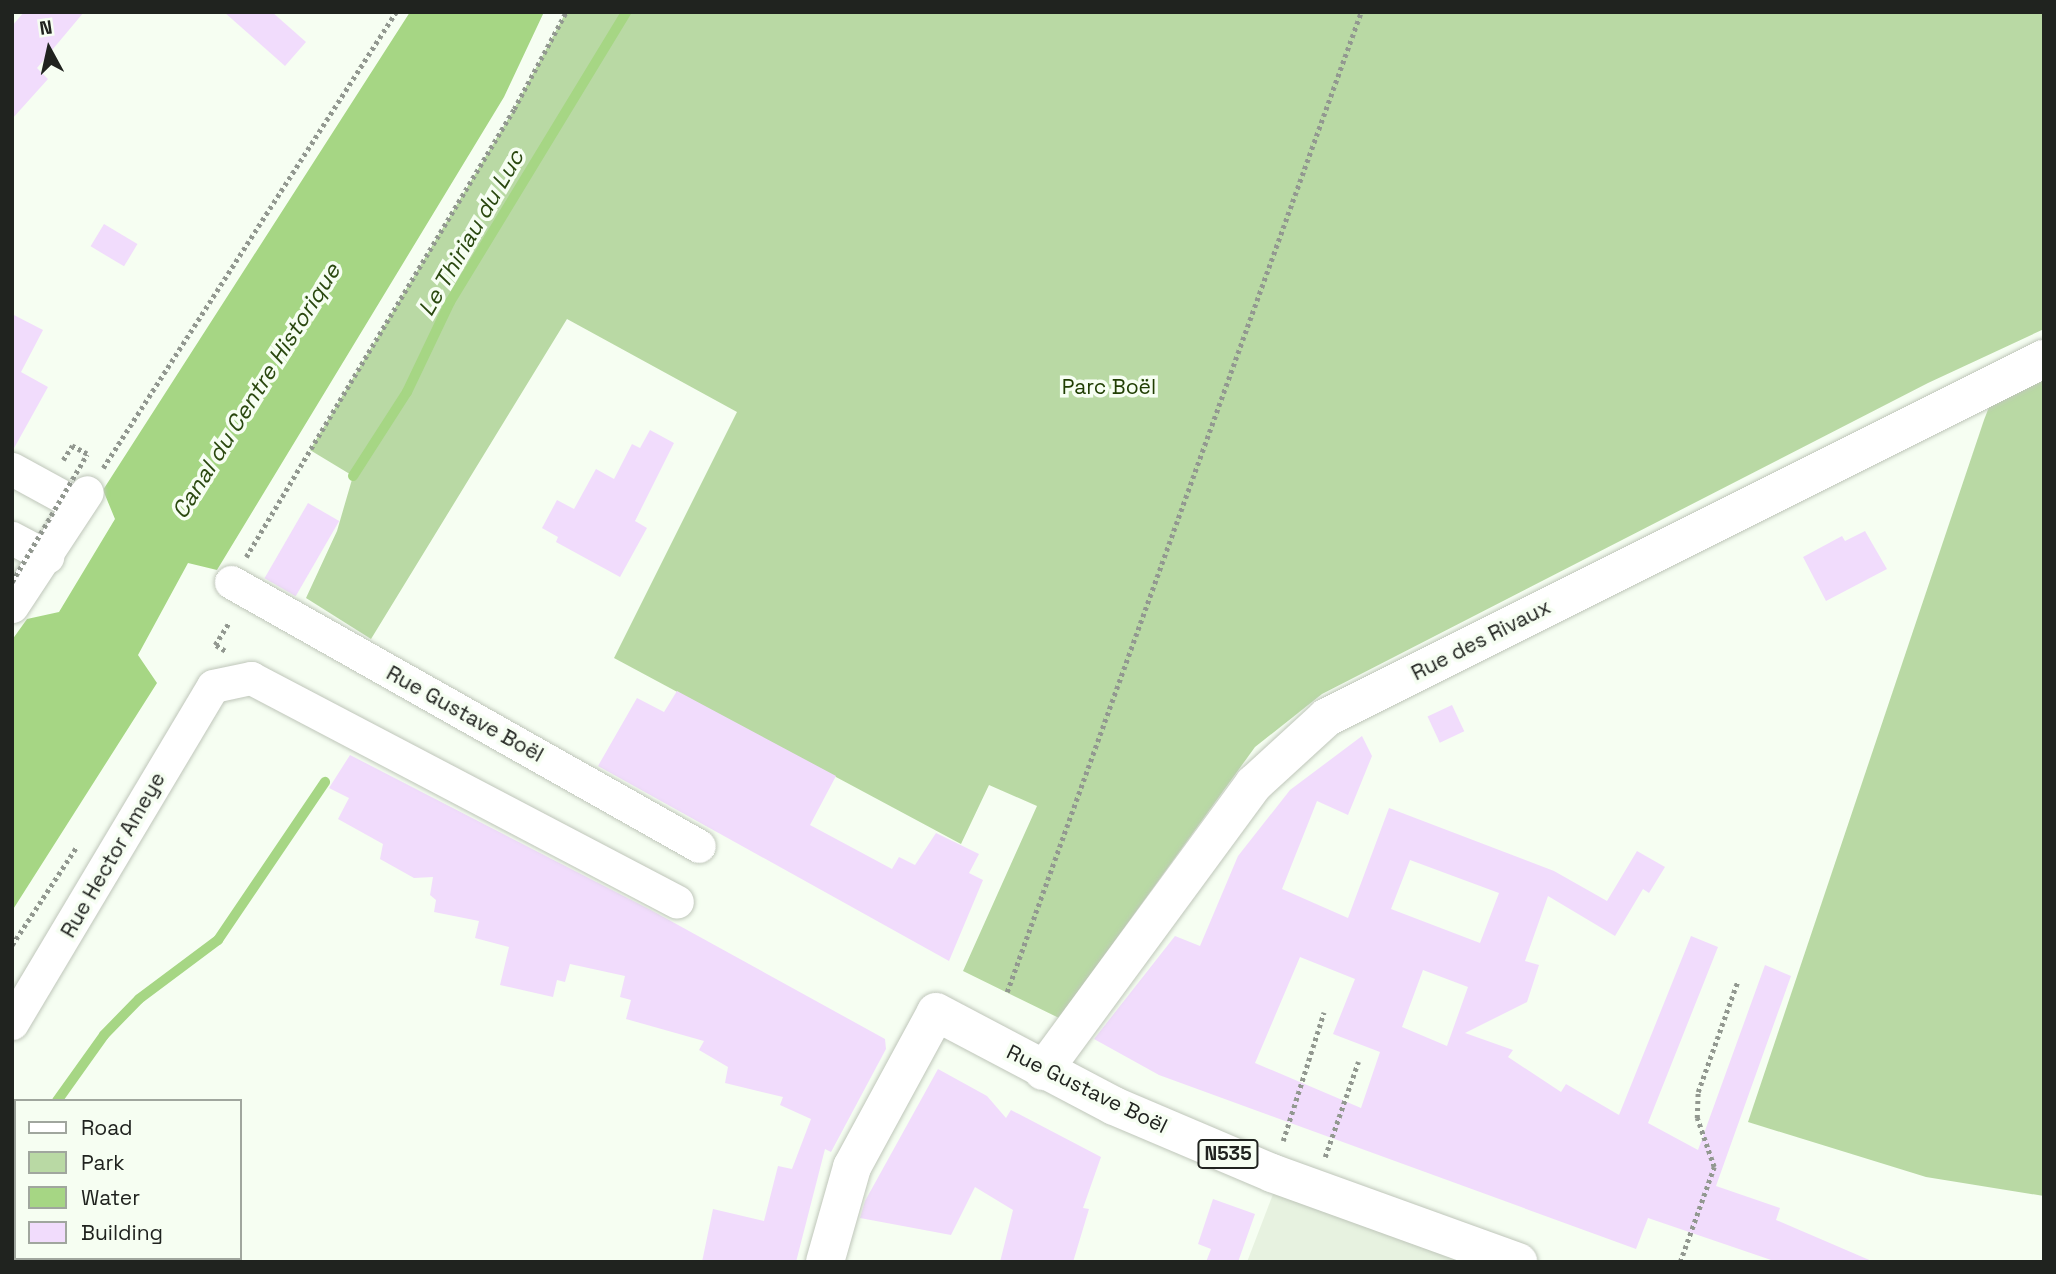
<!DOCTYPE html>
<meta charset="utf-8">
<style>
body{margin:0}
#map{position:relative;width:2056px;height:1274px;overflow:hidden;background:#f6fef2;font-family:"Space Grotesk",sans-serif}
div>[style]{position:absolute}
.built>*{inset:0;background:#e7f2e0}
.green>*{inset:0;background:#b9d9a4}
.water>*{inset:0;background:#a6d684}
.stream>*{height:10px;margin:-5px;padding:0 5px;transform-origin:5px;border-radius:5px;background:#a6d684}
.building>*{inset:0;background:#f1dcfc;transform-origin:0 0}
.path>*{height:4.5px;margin-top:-2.25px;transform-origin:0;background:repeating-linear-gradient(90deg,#929890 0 3.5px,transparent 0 7px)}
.roads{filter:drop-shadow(0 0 2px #bfc6ba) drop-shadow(0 0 2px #bfc6ba)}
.street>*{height:33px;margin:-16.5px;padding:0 16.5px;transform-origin:16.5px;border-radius:16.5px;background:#fff}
.secondary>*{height:38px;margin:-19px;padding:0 19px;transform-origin:19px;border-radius:19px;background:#fff}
.primary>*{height:38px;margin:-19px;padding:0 19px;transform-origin:19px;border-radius:19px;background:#fff}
.path-bridge>*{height:4.5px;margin-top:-2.25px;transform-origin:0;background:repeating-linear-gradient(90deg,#929890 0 3.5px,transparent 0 7px)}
span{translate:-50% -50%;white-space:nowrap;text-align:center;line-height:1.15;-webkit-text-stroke:7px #f6fef2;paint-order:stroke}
.shield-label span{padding:2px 5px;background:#f6fef2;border:2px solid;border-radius:5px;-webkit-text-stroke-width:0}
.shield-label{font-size:19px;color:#20231f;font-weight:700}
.park-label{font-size:21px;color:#203e03}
.street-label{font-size:21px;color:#20231f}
.water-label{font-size:23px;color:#2a480f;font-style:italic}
.frame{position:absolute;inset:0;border:14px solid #20231f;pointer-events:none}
.legend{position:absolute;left:14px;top:1099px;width:228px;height:161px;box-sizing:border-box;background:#f6fef2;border:2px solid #a0a69e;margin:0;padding:9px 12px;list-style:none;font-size:21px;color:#20231f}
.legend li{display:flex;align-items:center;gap:14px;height:35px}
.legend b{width:35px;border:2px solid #a0a69e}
.north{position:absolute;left:14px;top:14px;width:70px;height:70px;-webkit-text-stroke:5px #f6fef2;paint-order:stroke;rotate:352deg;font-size:19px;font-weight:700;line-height:28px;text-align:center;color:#20231f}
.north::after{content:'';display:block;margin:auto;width:24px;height:32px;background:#20231f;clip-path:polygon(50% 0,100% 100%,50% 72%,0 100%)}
</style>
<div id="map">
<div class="built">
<div style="clip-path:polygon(1280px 1176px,1518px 1262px,1247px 1262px)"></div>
</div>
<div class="green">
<div style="clip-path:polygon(566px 12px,2044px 12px,2044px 329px,1928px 383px,1322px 694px,1255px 747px,1059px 1018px,963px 971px,1037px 806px,989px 785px,961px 844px,614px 658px,737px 412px,567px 319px,371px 639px,306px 598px,337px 531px,353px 476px,310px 450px,514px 109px)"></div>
<div style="clip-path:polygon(2044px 360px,2044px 1196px,1926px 1177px,1748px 1122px,1984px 420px,1999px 381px)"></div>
</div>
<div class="water">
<div style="clip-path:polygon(410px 12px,544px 12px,504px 97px,217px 570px,188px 563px,138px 655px,157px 683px,12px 911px,12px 640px,27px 619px,59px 612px,115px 519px,103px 490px)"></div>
</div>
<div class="stream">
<div style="left:353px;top:476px;width:100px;rotate:-57.3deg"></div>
<div style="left:407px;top:392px;width:100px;rotate:-64.5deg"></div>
<div style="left:450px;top:302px;width:339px;rotate:-58.7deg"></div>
<div style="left:57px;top:1101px;width:81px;rotate:-54.5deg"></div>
<div style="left:104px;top:1035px;width:50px;rotate:-45.8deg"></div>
<div style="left:139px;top:999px;width:99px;rotate:-36.8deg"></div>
<div style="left:218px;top:940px;width:191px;rotate:-55.9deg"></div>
<div style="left:12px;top:1134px;width:5px;rotate:-37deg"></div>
</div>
<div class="building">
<div style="clip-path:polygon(24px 12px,84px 12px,37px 68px,48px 79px,12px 119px,12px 26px)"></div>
<div style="clip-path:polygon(224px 12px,272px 12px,306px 42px,285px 66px)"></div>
<div style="left:104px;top:224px;width:39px;height:26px;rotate:31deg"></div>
<div style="clip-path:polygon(12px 314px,43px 330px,21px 372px,48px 387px,13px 450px)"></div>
<div style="clip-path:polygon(650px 430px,674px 443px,635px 521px,647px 528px,620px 577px,556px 542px,558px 537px,542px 528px,557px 500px,574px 509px,596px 469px,614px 479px,632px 444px,640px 448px)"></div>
<div style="left:308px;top:503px;width:36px;height:87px;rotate:30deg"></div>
<div style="clip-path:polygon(1865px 531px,1887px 569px,1826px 601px,1803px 557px,1842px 536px,1845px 541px)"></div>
<div style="clip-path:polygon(677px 691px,836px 776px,810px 825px,892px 869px,899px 857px,915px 865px,936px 833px,979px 854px,969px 873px,983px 880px,949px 961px,598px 766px,637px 698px,664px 712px)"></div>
<div style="left:1452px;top:705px;width:29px;height:27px;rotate:65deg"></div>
<div style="clip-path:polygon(evenodd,1362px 736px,1372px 756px,1348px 815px,1317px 801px,1282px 889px,1348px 918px,1389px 808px,1554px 871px,1607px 901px,1637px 851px,1665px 867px,1649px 893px,1643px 889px,1615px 936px,1548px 896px,1525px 961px,1539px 965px,1527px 1002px,1465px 1033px,1513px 1050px,1508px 1057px,1561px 1092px,1566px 1084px,1619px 1115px,1691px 936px,1718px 947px,1648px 1123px,1698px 1150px,1765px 965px,1791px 976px,1716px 1186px,1780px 1208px,1776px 1220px,1874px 1262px,1777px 1262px,1648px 1218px,1636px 1249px,1159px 1075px,1094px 1039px,1175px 936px,1200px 946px,1238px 856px,1290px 790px,1362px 736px,1410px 860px,1499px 893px,1480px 943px,1391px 909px,1410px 860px,1362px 736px,1300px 957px,1355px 979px,1333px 1034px,1380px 1052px,1361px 1108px,1255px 1063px,1300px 957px,1362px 736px,1423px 970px,1468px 987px,1447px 1046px,1402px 1027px,1423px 970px)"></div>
<div style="clip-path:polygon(350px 755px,649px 909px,885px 1039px,886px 1049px,831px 1152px,825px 1149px,796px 1262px,702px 1262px,713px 1209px,764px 1221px,778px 1166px,792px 1169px,811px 1119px,780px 1105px,783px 1097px,725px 1083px,728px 1067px,699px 1050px,704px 1041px,626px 1019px,631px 1000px,620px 997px,625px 976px,570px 964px,565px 982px,557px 980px,553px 997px,500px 985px,509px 947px,475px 938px,479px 921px,434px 912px,436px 900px,430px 895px,433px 877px,414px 878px,380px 859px,383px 844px,338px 819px,349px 798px,329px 788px)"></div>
<div style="clip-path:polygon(938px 1069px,987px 1096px,1006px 1118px,1011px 1110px,1101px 1157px,1083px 1208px,1089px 1209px,1073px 1262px,1000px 1262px,1013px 1210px,975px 1187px,951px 1235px,860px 1218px,865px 1201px)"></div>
<div style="clip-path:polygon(1213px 1199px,1255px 1214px,1238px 1262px,1206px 1262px,1211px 1249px,1198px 1244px)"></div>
</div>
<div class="path">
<div style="left:63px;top:460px;width:17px;rotate:-57deg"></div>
<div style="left:103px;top:468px;width:542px;rotate:-57.28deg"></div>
<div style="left:246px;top:557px;width:522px;rotate:-59.11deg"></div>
<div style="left:514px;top:109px;width:110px;rotate:-61.8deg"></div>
<div style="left:225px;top:651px;width:12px;rotate:-149deg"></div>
<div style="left:215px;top:645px;width:25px;rotate:-58deg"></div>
<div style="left:12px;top:945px;width:118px;rotate:-56.7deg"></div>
<div style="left:1007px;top:992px;width:1042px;rotate:-70.14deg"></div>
<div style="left:1283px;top:1141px;width:135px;rotate:-72.4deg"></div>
<div style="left:1325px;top:1157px;width:101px;rotate:-70.8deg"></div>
<div style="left:1680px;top:1262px;width:101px;rotate:-70.3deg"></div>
<div style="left:1714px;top:1167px;width:52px;rotate:-109.1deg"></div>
<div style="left:1697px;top:1118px;width:26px;rotate:-88deg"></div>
<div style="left:1698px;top:1092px;width:116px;rotate:-70.3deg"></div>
</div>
<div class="roads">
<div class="street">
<div style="left:12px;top:469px;width:75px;rotate:28.6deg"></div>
<div style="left:12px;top:538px;width:40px;rotate:28deg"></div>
<div style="left:231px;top:582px;width:537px;rotate:29.43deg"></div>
<div style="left:12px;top:606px;width:136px;rotate:-56.7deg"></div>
<div style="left:12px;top:1023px;width:392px;rotate:-59.2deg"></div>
<div style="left:213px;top:686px;width:39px;rotate:-12deg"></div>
<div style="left:251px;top:678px;width:481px;rotate:27.7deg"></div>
</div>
<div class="secondary">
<div style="left:1043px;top:1071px;width:356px;rotate:-53.7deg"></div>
<div style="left:1254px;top:784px;width:98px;rotate:-42.5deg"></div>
<div style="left:1326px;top:718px;width:803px;rotate:-26.57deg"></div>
</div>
<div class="primary">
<div style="left:825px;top:1262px;width:99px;rotate:-74.1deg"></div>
<div style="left:852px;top:1167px;width:176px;rotate:-61.5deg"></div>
<div style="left:936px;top:1012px;width:201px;rotate:27.8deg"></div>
<div style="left:1114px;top:1106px;width:172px;rotate:23deg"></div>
<div style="left:1272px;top:1173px;width:262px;rotate:19.9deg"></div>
</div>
</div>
<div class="path-bridge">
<div style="left:12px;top:582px;width:148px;rotate:-59.6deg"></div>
<div style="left:87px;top:454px;width:17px;rotate:-152deg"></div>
</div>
<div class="shield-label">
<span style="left:1228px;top:1154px">N535</span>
</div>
<div class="park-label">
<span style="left:1109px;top:387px">Parc Boël</span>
</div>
<div class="street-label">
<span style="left:1481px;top:640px;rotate:-27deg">Rue des Rivaux</span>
<span style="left:465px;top:714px;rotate:29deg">Rue Gustave Boël</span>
<span style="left:113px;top:855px;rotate:-60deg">Rue Hector Ameye</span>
<span style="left:1087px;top:1089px;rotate:26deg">Rue Gustave Boël</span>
</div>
<div class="water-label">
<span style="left:471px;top:233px;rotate:-60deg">Le Thiriau du Luc</span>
<span style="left:256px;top:391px;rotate:-58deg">Canal du Centre Historique</span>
</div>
<div class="frame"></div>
<ul class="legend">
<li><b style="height:9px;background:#fff"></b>Road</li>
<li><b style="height:19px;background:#b9d9a4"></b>Park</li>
<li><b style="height:19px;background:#a6d684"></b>Water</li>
<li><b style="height:19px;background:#f1dcfc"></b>Building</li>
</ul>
<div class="north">N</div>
</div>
